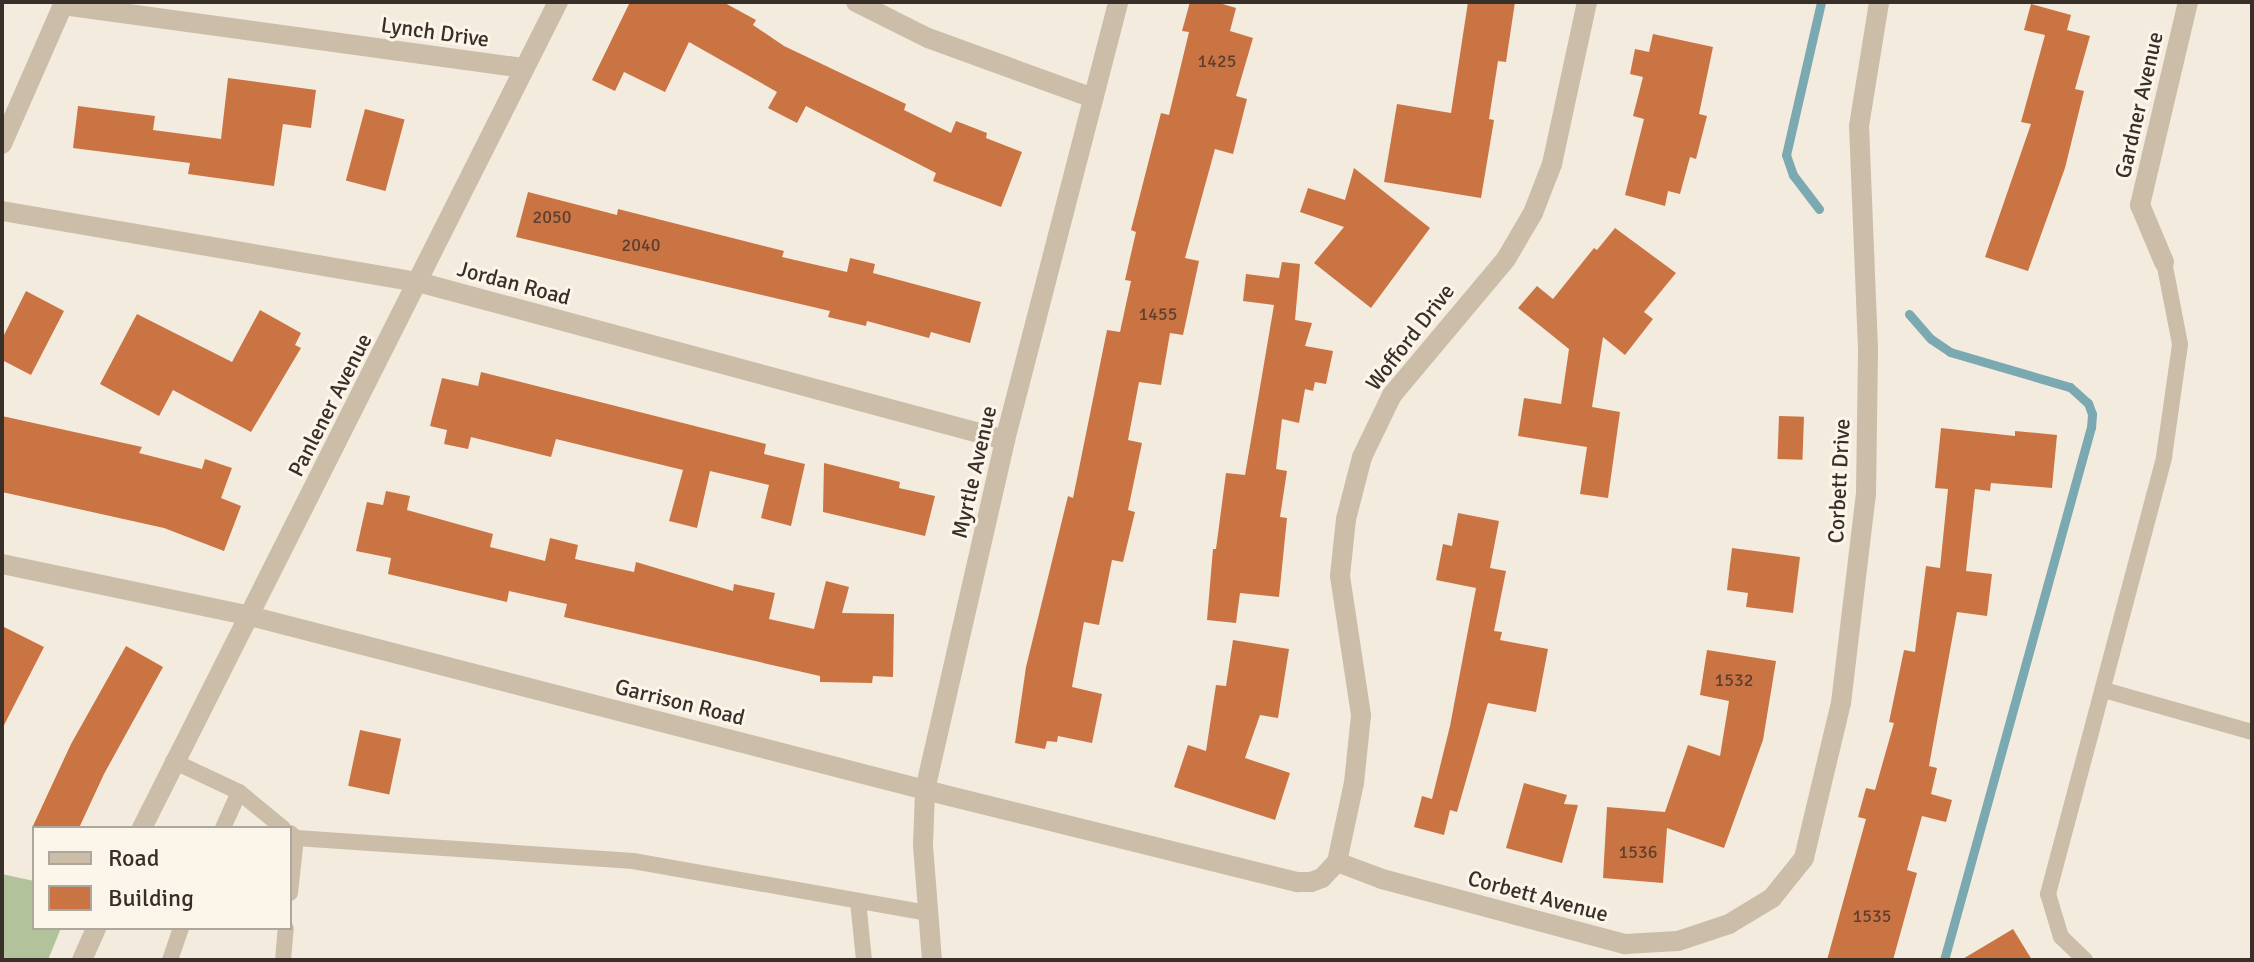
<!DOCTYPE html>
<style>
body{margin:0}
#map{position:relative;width:2254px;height:962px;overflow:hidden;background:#f3ebdd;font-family:Signika,sans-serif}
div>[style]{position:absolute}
.green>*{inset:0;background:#b2c39c}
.stream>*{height:9px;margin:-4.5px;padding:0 4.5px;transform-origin:4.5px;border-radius:4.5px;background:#7ba9b2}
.building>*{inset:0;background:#ca7444;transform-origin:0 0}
.service>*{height:16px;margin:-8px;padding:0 8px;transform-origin:8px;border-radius:8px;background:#ccbda8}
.minor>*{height:20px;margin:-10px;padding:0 10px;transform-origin:10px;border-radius:10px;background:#ccbda8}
span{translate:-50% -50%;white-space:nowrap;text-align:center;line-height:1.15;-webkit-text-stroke:6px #fbf5ea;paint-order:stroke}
.number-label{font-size:18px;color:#5d4030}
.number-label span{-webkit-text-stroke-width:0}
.street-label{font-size:22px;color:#392f29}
.frame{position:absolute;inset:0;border:4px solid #392f29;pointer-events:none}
.legend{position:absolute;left:32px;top:826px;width:260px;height:104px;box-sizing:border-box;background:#fbf5ea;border:2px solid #ada69d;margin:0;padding:10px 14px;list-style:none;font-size:24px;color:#392f29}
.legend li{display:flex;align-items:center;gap:16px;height:40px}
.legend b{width:40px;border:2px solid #ada69d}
</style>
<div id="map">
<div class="green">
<div style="clip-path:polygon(2px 874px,34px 881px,34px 928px,61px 928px,48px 960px,2px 960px)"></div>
</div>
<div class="stream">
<div style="left:1819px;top:209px;width:43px;rotate:-127.4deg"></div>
<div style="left:1793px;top:175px;width:21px;rotate:-109deg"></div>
<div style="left:1786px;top:155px;width:157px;rotate:-77.1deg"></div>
<div style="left:1909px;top:314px;width:33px;rotate:49deg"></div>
<div style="left:1931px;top:339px;width:23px;rotate:34deg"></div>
<div style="left:1950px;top:352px;width:125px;rotate:16.3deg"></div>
<div style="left:2070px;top:387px;width:24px;rotate:42deg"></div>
<div style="left:2088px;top:403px;width:12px;rotate:70deg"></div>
<div style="left:2092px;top:414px;width:13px;rotate:94deg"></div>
<div style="left:2091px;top:427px;width:553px;rotate:105.42deg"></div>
</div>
<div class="building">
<div style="clip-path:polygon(630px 2px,723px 2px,756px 20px,753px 25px,784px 46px,906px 104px,904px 110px,951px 133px,956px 121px,987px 133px,986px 138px,1022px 152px,1001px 207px,933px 181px,936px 173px,806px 106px,797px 123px,768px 108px,777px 92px,689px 42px,665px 92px,624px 72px,615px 91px,592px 80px)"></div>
<div style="clip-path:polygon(1190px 2px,1216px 2px,1236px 8px,1230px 31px,1253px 38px,1236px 96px,1247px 99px,1233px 154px,1215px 149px,1185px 258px,1199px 261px,1183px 335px,1170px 333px,1161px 385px,1139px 382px,1128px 440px,1142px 443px,1128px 510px,1135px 512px,1123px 562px,1112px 560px,1099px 625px,1084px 622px,1072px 687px,1102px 694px,1092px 743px,1058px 736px,1057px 742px,1047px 741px,1045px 749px,1015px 743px,1026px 667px,1068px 496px,1073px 498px,1107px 330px,1120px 332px,1131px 281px,1125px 280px,1136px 232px,1131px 230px,1161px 113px,1169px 115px,1189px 32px,1182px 31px)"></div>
<div style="clip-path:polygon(1468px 2px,1515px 2px,1506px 62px,1498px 61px,1489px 119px,1494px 120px,1481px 198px,1384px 182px,1397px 104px,1451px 113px)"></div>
<div style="clip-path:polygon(2031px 4px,2071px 15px,2067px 30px,2090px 36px,2075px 89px,2084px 91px,2065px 168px,2028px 271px,1985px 257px,2031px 124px,2021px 122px,2045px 35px,2024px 30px)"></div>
<div style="clip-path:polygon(1653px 34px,1713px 47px,1699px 114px,1707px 116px,1696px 159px,1690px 157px,1680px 194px,1668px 191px,1665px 206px,1625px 195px,1644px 119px,1633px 116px,1643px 77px,1630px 74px,1635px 49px,1649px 52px)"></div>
<div style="clip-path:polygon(228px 78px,316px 90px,311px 128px,283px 124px,274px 186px,188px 174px,190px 163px,73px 148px,78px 106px,155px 116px,153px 130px,221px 139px)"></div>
<div style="left:365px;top:109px;width:41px;height:74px;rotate:15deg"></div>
<div style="clip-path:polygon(1354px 168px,1430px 228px,1371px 308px,1314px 263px,1344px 227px,1300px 212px,1308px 188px,1345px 200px)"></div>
<div style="clip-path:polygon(528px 192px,617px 215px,618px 209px,784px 251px,782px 257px,847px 272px,850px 258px,875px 264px,873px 273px,981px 302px,970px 343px,931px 332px,929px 338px,867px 321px,866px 326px,828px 317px,830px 311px,516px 237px)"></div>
<div style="clip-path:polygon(1615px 228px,1676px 273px,1644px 312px,1653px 319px,1625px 355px,1603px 337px,1592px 407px,1620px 412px,1608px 498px,1580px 494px,1587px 447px,1518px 436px,1524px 398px,1561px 404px,1569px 349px,1518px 308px,1537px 286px,1553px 299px,1594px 248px,1597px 250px)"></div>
<div style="clip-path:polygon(1282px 262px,1300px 264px,1295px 320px,1312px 323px,1305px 346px,1333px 351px,1326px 384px,1315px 382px,1313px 391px,1305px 389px,1299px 423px,1282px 419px,1276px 469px,1287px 471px,1280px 517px,1287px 518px,1279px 597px,1240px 593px,1236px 623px,1207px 620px,1213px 549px,1216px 549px,1226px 473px,1245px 475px,1274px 305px,1243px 301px,1246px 274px,1279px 278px)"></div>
<div style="clip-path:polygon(26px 291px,64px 311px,31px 375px,2px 360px,2px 339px)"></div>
<div style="clip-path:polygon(260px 310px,301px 333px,295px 345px,301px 348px,251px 432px,173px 390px,159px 416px,100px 384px,137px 314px,232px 362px)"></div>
<div style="clip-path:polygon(481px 372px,766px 444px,764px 454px,805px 464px,791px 526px,761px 518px,769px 485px,710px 471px,697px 528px,669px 521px,683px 470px,556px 439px,551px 457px,471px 437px,468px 449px,444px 444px,447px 430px,430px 426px,442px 378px,478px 386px)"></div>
<div style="clip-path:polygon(2px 416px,142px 447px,139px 453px,202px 469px,205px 459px,232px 468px,221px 498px,241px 506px,224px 551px,164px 528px,2px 492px)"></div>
<div style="left:1779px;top:416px;width:25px;height:43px;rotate:2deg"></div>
<div style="clip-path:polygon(1941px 428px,2015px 436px,2015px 431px,2057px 435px,2052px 488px,1991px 483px,1990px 491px,1975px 489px,1966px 571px,1992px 574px,1987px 616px,1957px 612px,1929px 766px,1937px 768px,1931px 794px,1952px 800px,1946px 822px,1922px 816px,1907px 870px,1917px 873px,1893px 960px,1827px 960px,1866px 819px,1858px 817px,1866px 788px,1875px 790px,1894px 723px,1889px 722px,1904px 650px,1915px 652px,1926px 566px,1940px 568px,1948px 489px,1935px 488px)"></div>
<div style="clip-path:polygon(824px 463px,900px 482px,899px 488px,935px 496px,925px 536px,823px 512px)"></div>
<div style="clip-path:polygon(386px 491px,410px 496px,407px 510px,493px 534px,490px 547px,545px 561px,550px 538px,578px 545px,575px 559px,634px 572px,636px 562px,733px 591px,734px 584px,775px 593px,769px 619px,814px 629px,826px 581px,849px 587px,842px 613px,894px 614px,893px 677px,873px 676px,872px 683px,820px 682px,820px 676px,564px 617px,567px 604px,509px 591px,507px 602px,388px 574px,391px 558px,356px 551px,367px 502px,383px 505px)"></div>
<div style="clip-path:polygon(1458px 513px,1499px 521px,1490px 568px,1506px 571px,1494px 631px,1502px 632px,1500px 640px,1548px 649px,1536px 712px,1488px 703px,1457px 812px,1450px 810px,1444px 835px,1414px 827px,1422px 796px,1432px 799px,1450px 726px,1476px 588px,1436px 580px,1443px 544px,1452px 546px)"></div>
<div style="clip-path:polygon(1732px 548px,1800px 557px,1793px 613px,1746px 607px,1748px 593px,1727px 590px)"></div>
<div style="clip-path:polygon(2px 626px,44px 647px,2px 729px)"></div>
<div style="clip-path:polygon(1233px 640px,1289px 649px,1278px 718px,1260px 715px,1245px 758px,1290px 773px,1275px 820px,1174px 787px,1188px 745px,1206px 751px,1216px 685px,1226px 686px)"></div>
<div style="clip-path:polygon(126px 646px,163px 667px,104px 774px,79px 828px,32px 828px,71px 744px)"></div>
<div style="clip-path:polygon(1707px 650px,1776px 661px,1763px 740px,1724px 848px,1667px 828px,1663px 883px,1603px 878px,1607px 807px,1665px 812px,1688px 745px,1720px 756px,1729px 701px,1700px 695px)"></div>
<div style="left:360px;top:730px;width:42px;height:57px;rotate:12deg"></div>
<div style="clip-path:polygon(1524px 783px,1567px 795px,1564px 804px,1578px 805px,1562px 863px,1506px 848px)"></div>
<div style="clip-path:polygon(2013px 929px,2032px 960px,1961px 960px)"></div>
</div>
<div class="service">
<div style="left:2104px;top:690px;width:154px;rotate:15.8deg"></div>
<div style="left:173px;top:761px;width:73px;rotate:25.2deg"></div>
<div style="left:239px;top:792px;width:57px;rotate:39.3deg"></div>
<div style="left:223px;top:828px;width:39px;rotate:-66deg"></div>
<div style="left:290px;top:833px;width:8px;rotate:40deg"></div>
<div style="left:296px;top:838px;width:338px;rotate:3.9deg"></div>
<div style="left:633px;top:861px;width:300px;rotate:10deg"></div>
<div style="left:290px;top:893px;width:55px;rotate:-83.8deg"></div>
<div style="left:858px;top:901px;width:59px;rotate:84.2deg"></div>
<div style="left:170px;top:960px;width:34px;rotate:-71deg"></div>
<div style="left:283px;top:960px;width:32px;rotate:-85deg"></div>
<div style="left:2085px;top:960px;width:33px;rotate:-136deg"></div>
<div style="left:2061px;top:937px;width:45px;rotate:-106.8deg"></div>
<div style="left:2048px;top:894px;width:452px;rotate:-75.1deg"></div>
<div style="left:2164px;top:457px;width:114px;rotate:-81.9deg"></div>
<div style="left:2180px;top:344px;width:84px;rotate:-101deg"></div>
</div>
<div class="minor">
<div style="left:856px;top:2px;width:80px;rotate:26.6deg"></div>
<div style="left:928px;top:38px;width:176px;rotate:20deg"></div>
<div style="left:2px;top:144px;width:152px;rotate:-66.3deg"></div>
<div style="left:63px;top:5px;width:465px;rotate:7.8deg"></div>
<div style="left:2px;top:211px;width:422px;rotate:9.7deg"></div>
<div style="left:418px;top:282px;width:608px;rotate:15.06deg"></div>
<div style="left:2164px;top:262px;width:62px;rotate:-112.8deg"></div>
<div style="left:2140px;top:205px;width:209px;rotate:-76.7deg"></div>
<div style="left:2px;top:564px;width:253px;rotate:11.8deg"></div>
<div style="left:250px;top:616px;width:697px;rotate:14.45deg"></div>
<div style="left:925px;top:790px;width:384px;rotate:13.9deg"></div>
<div style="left:1298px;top:882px;width:13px"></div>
<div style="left:1311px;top:882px;width:12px;rotate:-20deg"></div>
<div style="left:1322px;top:878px;width:22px;rotate:-47deg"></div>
<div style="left:1337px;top:862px;width:81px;rotate:-77.9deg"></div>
<div style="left:1354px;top:783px;width:68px;rotate:-84.1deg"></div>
<div style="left:1361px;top:715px;width:141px;rotate:-98.6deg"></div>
<div style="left:1340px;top:576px;width:57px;rotate:-84deg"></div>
<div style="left:1346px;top:519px;width:64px;rotate:-75.5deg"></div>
<div style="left:1362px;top:457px;width:69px;rotate:-64.2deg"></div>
<div style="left:1392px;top:395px;width:177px;rotate:-50deg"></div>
<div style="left:1506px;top:259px;width:53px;rotate:-59.6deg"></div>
<div style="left:1533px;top:213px;width:53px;rotate:-68.8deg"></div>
<div style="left:1552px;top:164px;width:166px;rotate:-77.8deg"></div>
<div style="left:142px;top:828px;width:925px;rotate:-63.27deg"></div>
<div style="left:1337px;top:862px;width:48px;rotate:20.7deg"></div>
<div style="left:1382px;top:879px;width:252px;rotate:15deg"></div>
<div style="left:1625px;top:944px;width:53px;rotate:-3.2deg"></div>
<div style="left:1678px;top:941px;width:54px;rotate:-18.4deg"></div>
<div style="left:1729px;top:924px;width:50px;rotate:-31.2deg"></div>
<div style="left:1772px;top:898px;width:51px;rotate:-51.3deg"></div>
<div style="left:1804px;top:858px;width:159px;rotate:-76.6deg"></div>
<div style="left:1841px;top:703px;width:210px;rotate:-83.2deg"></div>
<div style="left:1866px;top:494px;width:145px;rotate:-89.2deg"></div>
<div style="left:1868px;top:349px;width:223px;rotate:-92.3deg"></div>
<div style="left:1859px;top:126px;width:126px;rotate:-80.8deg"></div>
<div style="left:82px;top:960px;width:35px;rotate:-66deg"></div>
<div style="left:932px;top:960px;width:115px;rotate:-94.5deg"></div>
<div style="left:923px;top:845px;width:55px;rotate:-87.9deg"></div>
<div style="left:925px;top:790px;width:359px;rotate:-77.1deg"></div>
<div style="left:1005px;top:440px;width:452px;rotate:-75.5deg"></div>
</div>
<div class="number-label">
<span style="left:1217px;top:61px">1425</span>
<span style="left:552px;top:217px">2050</span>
<span style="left:641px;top:245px">2040</span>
<span style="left:1158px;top:314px">1455</span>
<span style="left:1734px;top:680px">1532</span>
<span style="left:1638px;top:852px">1536</span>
<span style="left:1872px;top:916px">1535</span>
</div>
<div class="street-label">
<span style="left:435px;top:32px;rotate:8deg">Lynch Drive</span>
<span style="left:2139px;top:105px;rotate:-77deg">Gardner Avenue</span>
<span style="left:514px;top:283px;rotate:15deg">Jordan Road</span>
<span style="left:1410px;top:337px;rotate:-52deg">Wofford Drive</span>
<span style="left:330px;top:405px;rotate:-63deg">Panlener Avenue</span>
<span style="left:974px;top:472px;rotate:-77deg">Myrtle Avenue</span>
<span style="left:1839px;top:481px;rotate:-87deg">Corbett Drive</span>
<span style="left:680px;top:702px;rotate:14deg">Garrison Road</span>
<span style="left:1538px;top:896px;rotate:15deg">Corbett Avenue</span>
</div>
<div class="frame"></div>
<ul class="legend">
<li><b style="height:10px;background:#ccbda8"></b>Road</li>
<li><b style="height:22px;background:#ca7444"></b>Building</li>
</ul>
</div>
